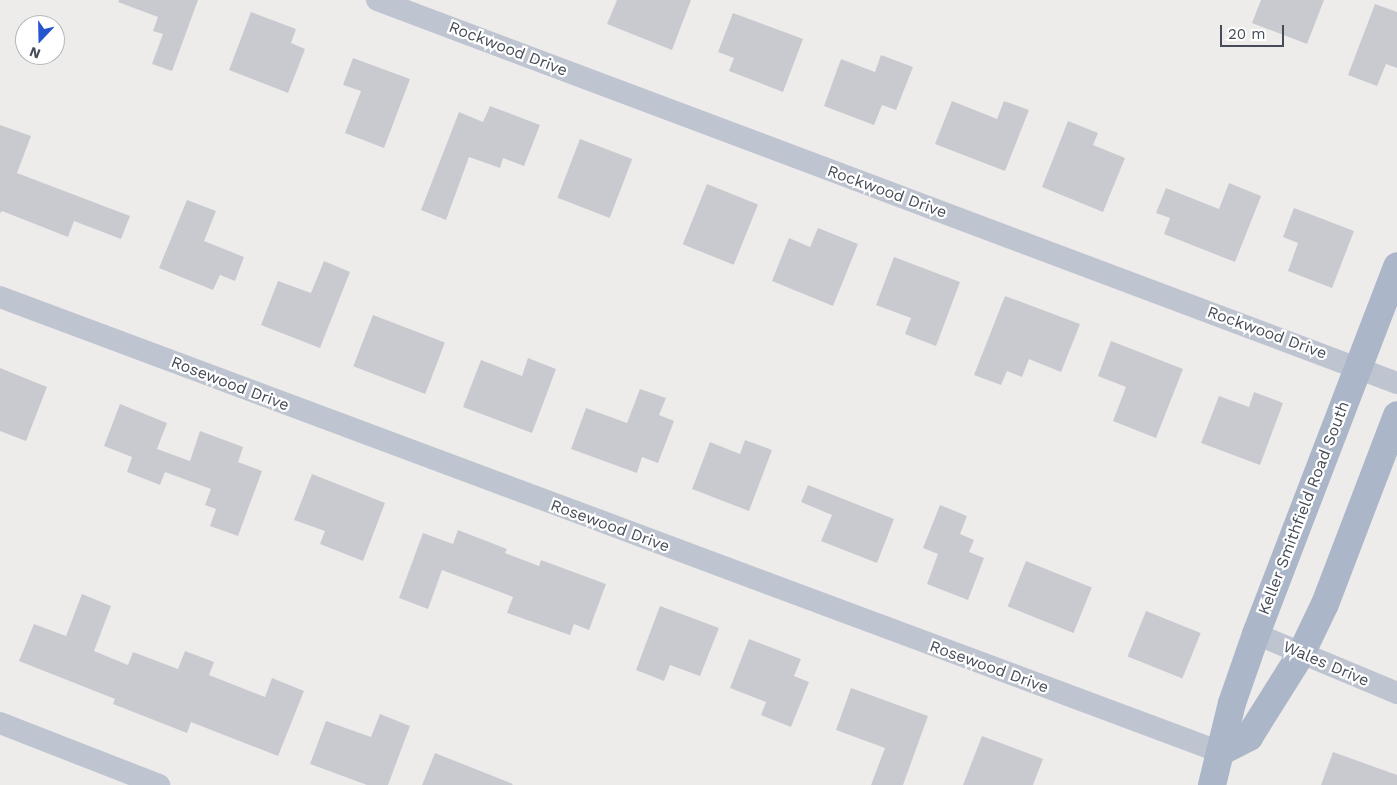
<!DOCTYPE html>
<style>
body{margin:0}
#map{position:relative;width:1397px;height:785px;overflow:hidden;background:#eeeceb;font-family:"Work Sans",sans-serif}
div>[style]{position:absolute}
.building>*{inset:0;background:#c9cad0;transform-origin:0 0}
.minor>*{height:22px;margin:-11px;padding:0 11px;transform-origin:11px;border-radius:11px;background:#bfc5d0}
.major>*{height:28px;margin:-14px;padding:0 14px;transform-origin:14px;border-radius:14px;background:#acb6c9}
span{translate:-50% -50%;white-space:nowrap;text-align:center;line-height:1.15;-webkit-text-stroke:4.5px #fff;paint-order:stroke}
.street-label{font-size:16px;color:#454c57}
.north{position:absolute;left:15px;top:15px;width:50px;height:50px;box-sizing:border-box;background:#fff;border:1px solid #b5b7bc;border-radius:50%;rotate:201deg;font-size:14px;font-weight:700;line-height:20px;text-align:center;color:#454c57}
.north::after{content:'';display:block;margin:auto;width:18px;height:22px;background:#2656cd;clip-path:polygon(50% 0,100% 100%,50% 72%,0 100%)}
.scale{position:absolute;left:1220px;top:25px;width:64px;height:22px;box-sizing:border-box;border:2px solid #454c57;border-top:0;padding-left:6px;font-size:15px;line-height:18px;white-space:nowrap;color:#454c57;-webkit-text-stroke:4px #fff;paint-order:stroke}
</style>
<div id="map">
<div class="building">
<div style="clip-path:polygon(119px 0,198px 0,172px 71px,152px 64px,163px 34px,153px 31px,158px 17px,118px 2px)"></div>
<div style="clip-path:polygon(617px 0,691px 0,672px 50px,607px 24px)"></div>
<div style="clip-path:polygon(1261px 0,1324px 0,1307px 44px,1252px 23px)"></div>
<div style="clip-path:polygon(1375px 4px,1397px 12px,1397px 68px,1386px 64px,1377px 86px,1348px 75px)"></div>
<div style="clip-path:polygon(251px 12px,296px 29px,291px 43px,305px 49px,288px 93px,229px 70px)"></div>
<div style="clip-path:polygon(733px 13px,803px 39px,783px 92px,729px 71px,734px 58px,718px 52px)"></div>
<div style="clip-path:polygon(881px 55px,913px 67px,896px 110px,882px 105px,874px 125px,824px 106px,841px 59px,875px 72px)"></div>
<div style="clip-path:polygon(353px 58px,410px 79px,384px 148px,345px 133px,361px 91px,343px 85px)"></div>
<div style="clip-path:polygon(952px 101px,997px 119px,1004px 101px,1029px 110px,1005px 171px,935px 144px)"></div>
<div style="clip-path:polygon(490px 106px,540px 125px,524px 166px,503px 158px,500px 168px,469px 157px,446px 220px,421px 210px,459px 112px,483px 122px)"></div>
<div style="clip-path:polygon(1068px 121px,1098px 133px,1093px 145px,1125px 158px,1103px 212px,1042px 187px)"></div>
<div style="clip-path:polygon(0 125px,31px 136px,17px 173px,130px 216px,121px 239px,74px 221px,68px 237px,2px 211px,0 213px)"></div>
<div style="left:580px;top:139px;width:56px;height:63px;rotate:21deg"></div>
<div style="clip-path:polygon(1229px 183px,1261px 196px,1235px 262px,1164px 234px,1170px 218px,1156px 213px,1166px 188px,1219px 209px)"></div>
<div style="left:707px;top:184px;width:55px;height:65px;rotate:22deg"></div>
<div style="clip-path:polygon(187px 200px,216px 211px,204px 241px,244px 257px,235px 281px,220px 275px,213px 290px,159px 268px)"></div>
<div style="clip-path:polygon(1294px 208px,1354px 231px,1332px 288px,1288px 271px,1298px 243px,1283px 237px)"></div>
<div style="clip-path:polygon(818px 228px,858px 244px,833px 306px,772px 281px,789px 238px,810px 247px)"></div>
<div style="clip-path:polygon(894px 257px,960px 282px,936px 346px,905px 334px,911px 318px,876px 305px)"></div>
<div style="clip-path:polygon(324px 261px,350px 272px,320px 348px,261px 325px,278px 281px,311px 293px)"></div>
<div style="clip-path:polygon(1005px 296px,1080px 324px,1061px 372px,1029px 359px,1022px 377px,1007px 371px,1001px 385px,974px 375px)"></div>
<div style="left:373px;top:315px;width:77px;height:55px;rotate:21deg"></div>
<div style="clip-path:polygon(1111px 341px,1183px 369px,1156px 438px,1113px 421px,1126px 387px,1098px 376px)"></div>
<div style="clip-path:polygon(528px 358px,556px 369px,532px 433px,463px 407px,481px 360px,522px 376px)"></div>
<div style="clip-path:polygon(0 368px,47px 387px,26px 441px,0 431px)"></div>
<div style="clip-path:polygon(640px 389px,666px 398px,659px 415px,674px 421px,658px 463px,642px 457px,637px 473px,571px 449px,586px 408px,627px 423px)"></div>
<div style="clip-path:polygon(1254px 392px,1283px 403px,1260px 465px,1201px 443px,1219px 396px,1249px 407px)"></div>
<div style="clip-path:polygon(120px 404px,167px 423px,157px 449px,190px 461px,200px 431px,243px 447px,238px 462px,262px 471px,238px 536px,210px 526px,216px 509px,205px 505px,211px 489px,165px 472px,160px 485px,127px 472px,132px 457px,104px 446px)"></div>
<div style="clip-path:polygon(745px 440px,772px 450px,749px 511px,692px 489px,710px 442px,740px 454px)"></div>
<div style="clip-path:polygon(312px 474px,385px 503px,363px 561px,320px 544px,325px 531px,294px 520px)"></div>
<div style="clip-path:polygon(808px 485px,894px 519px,877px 563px,821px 541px,832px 515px,801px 502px)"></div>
<div style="clip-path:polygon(940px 505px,967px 516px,960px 534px,974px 540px,969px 552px,984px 558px,968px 600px,927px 584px,938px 554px,923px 548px)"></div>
<div style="clip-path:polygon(458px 530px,507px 549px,505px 553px,539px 566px,541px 560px,606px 584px,589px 630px,574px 624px,570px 635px,507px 613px,513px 597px,442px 570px,428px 609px,399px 598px,423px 533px,453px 544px)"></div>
<div style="left:1026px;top:561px;width:71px;height:49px;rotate:22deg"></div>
<div style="clip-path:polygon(82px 594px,111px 606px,94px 651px,128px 665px,133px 652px,178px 669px,185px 651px,214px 662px,209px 675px,265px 697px,272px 678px,304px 691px,278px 756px,191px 722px,187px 733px,113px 704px,115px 699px,19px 661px,34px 624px,66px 636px)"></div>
<div style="clip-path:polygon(660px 606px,719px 628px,700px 676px,670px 665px,664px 681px,636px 670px)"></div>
<div style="left:1146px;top:611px;width:59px;height:49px;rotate:22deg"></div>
<div style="clip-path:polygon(749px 639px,801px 659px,794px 676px,809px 682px,791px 727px,761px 715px,766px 702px,730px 688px)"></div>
<div style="clip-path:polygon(851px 688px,928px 716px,903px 785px,871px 785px,885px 748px,836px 730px)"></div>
<div style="clip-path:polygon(380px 714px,410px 726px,388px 785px,367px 785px,310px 764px,326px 721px,371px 737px)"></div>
<div style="clip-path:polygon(982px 736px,1043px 759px,1033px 785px,963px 785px)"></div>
<div style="clip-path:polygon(1333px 752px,1397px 775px,1397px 785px,1321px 785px)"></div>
<div style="clip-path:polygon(435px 753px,513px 784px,512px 785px,422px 785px)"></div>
</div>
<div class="minor">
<div style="left:377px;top:0;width:1090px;rotate:20.58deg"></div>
<div style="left:0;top:297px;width:1302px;rotate:20.45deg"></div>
<div style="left:1256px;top:634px;width:153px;rotate:22.7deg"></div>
<div style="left:0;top:723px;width:171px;rotate:21.3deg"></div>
</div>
<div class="major">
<div style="left:1220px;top:752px;width:33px;rotate:-27deg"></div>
<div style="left:1249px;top:737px;width:98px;rotate:-57.9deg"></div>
<div style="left:1301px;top:654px;width:55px;rotate:-64.4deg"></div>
<div style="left:1325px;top:604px;width:202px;rotate:-69.1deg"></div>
<div style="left:1212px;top:785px;width:84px;rotate:-76.3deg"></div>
<div style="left:1232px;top:703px;width:73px;rotate:-70.8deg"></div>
<div style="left:1256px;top:634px;width:394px;rotate:-69deg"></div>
</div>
<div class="street-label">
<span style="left:508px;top:49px;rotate:21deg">Rockwood Drive</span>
<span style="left:887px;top:192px;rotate:20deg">Rockwood Drive</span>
<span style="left:1267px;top:333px;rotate:20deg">Rockwood Drive</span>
<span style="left:230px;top:384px;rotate:21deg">Rosewood Drive</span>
<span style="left:1304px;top:508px;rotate:-69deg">Keller Smithfield Road South</span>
<span style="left:610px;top:526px;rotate:20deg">Rosewood Drive</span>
<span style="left:1326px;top:664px;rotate:23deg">Wales Drive</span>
<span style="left:989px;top:667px;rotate:20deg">Rosewood Drive</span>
</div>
<div class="north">N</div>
<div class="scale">20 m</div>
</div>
